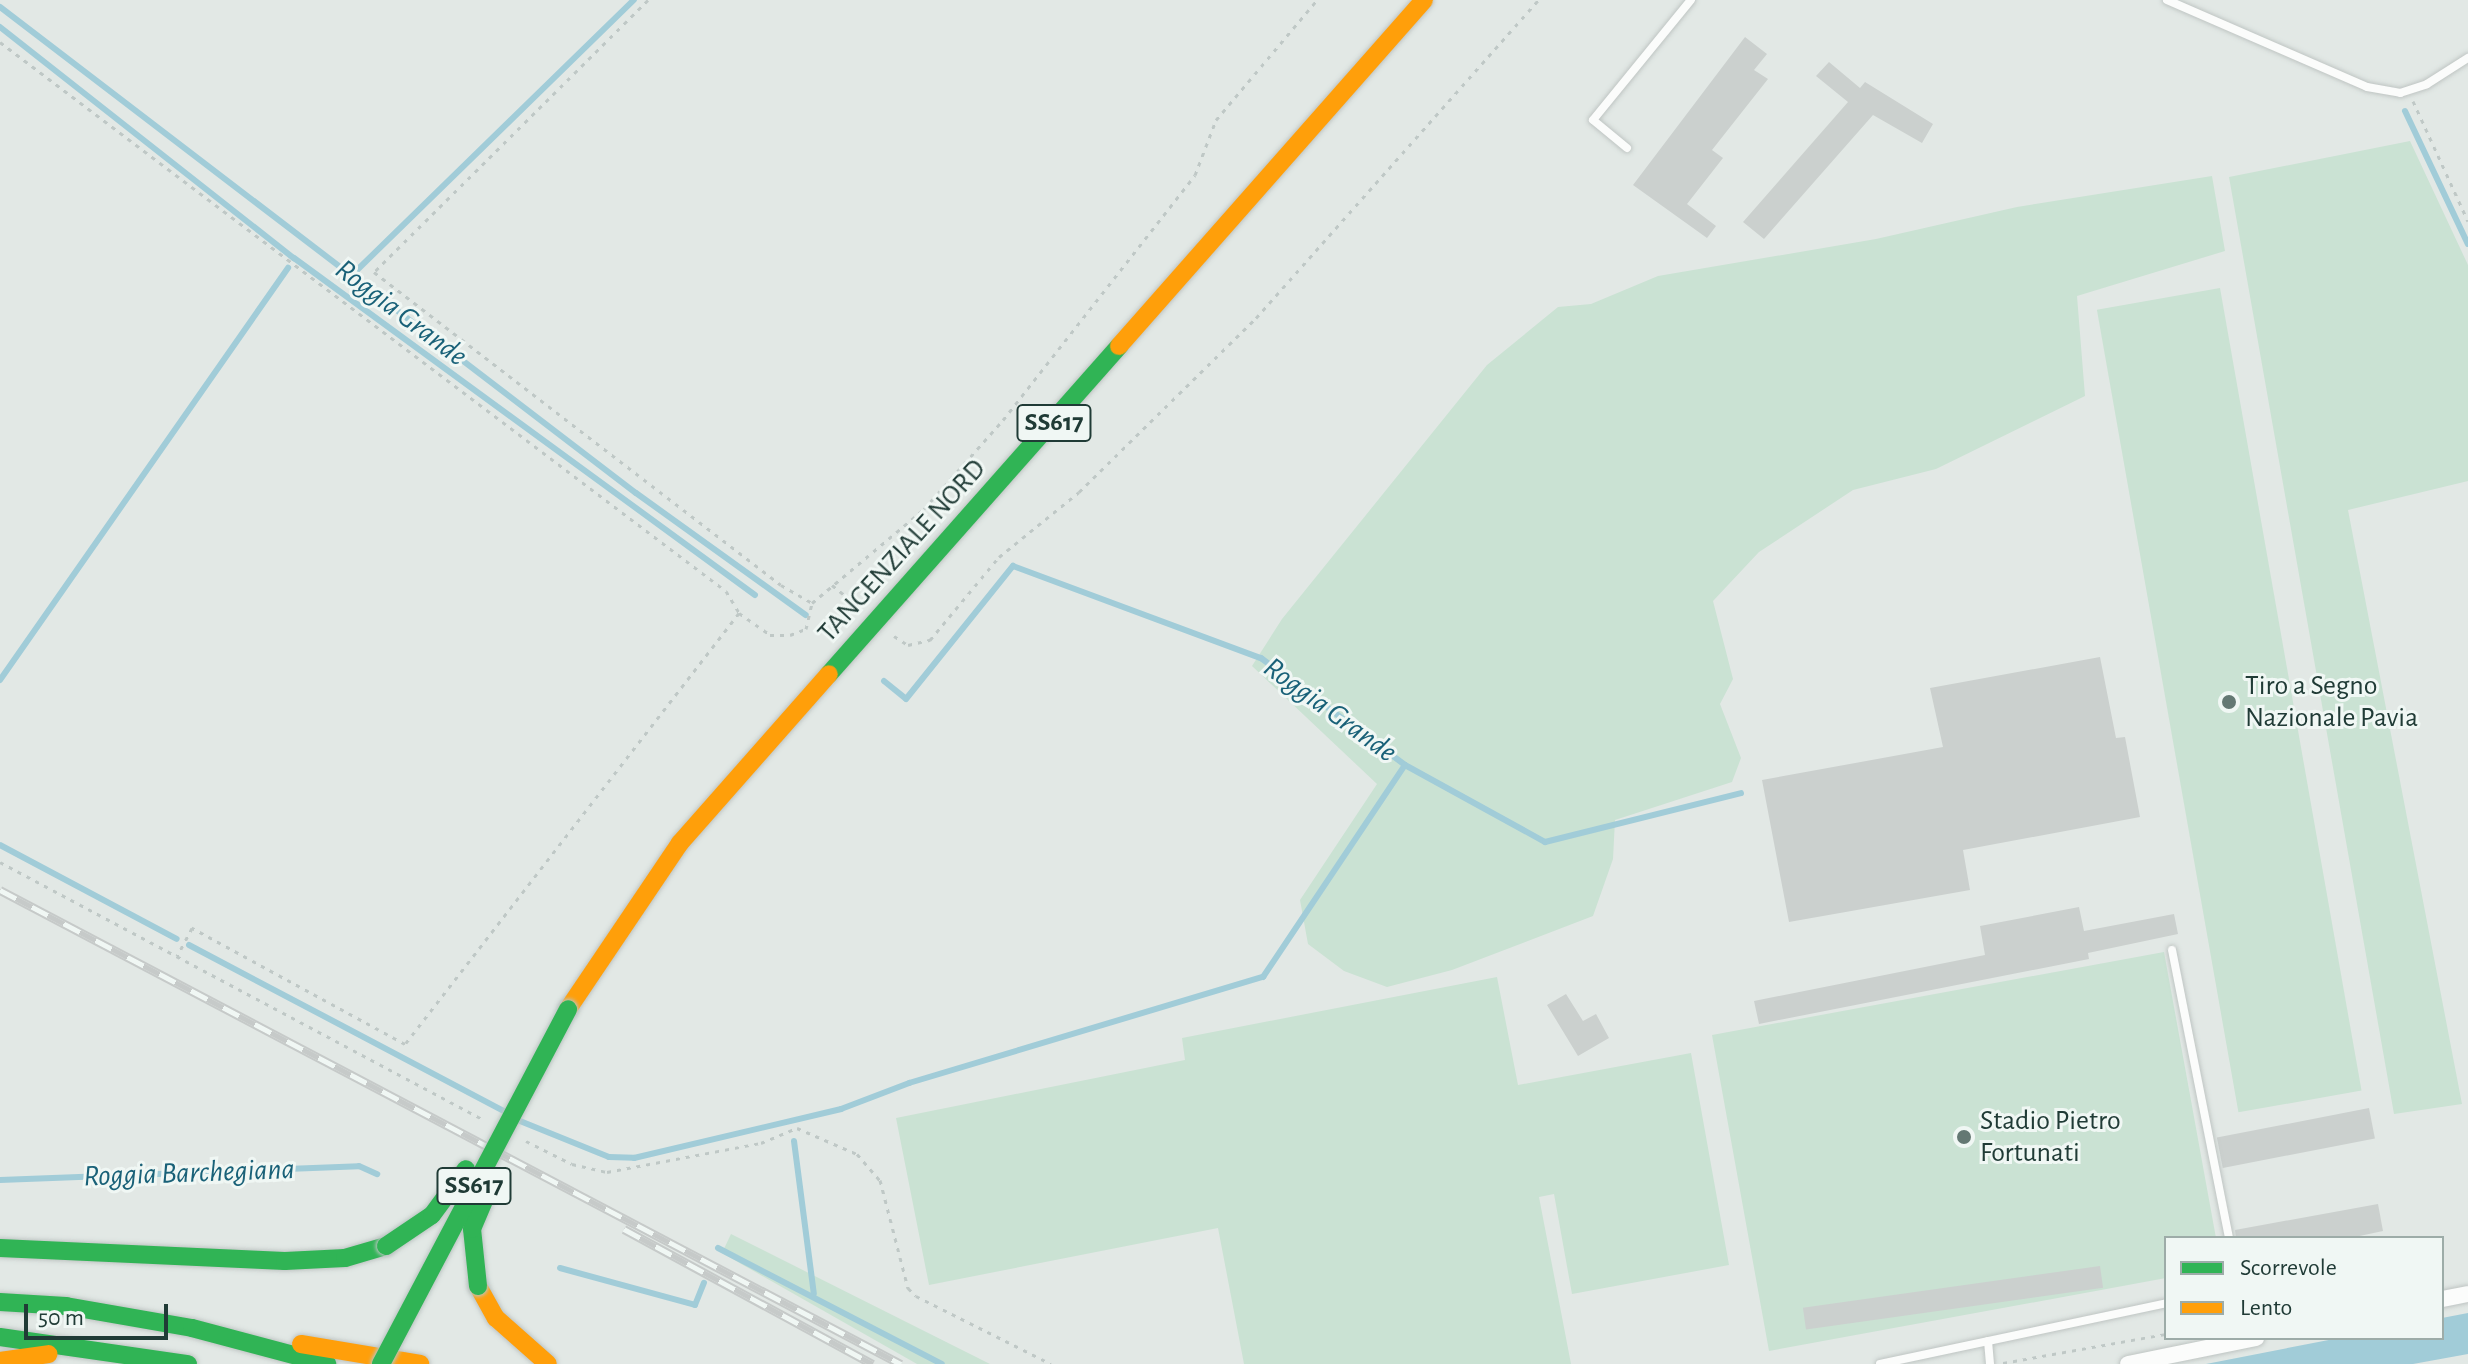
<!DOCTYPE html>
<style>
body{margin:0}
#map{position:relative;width:2468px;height:1364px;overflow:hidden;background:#e2e8e5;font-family:"Alegreya Sans",sans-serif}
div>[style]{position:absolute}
.green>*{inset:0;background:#cae2d3;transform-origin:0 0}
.water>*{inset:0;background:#a1ccd8}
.stream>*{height:6px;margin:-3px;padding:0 3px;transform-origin:3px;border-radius:3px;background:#a1ccd8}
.building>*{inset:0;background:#cbd0ce;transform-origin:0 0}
.path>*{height:3px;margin-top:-1.5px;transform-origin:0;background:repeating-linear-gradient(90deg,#bfc8c6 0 4px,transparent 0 10px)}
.roads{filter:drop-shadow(0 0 2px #bfc5c3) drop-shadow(0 0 2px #bfc5c3)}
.lane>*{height:8px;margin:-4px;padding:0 4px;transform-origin:4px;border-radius:4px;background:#fbfcfb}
.street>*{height:16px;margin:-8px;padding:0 8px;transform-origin:8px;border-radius:8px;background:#fbfcfb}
.fast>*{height:18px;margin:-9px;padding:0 9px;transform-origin:9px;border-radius:9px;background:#30b455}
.slow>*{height:18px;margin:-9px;padding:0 9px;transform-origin:9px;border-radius:9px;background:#ff9f0a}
.rail>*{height:9px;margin-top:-4.5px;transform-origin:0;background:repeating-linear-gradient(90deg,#f0f7f4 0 18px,#c6cac9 0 36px);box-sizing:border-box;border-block:2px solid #c6cac9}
.bridges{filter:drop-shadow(0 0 2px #bbc5c2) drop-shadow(0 0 2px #bbc5c2)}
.fast-bridge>*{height:18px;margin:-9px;padding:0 9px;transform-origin:9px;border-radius:9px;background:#30b455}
.dots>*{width:22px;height:22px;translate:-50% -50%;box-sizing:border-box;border:4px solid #f0f7f4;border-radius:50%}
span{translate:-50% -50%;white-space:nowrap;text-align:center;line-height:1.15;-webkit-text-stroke:6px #f0f7f4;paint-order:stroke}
.shield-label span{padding:2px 6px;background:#f0f7f4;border:2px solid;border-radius:6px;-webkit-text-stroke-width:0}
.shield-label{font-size:26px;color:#203b36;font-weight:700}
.street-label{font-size:28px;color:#203b36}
.poi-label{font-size:28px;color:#203b36}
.left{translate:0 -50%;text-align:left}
.water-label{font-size:30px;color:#196178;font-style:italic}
.legend{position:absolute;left:2164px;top:1236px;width:280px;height:104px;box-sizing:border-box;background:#f0f7f4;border:2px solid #9daca8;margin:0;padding:10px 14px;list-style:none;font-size:24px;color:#203b36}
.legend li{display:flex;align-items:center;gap:16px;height:40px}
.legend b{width:40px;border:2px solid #9daca8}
.scale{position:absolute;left:24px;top:1304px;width:144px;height:36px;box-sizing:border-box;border:4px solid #203b36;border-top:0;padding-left:10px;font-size:24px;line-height:28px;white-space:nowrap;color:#203b36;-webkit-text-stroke:6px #f0f7f4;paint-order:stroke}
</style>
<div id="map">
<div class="green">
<div style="clip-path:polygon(2410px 141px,2468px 265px,2468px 481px,2348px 510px,2462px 1104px,2394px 1114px,2229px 177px)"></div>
<div style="clip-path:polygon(2212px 176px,2225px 251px,2077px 296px,2085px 396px,1936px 469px,1853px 490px,1759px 552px,1713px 601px,1733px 679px,1720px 704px,1741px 758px,1732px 782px,1615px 820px,1613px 859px,1593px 916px,1452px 970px,1387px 987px,1344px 971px,1308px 944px,1300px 900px,1377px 784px,1252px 666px,1282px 619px,1487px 365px,1558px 307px,1591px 304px,1658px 276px,1876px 239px,2017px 207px)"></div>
<div style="left:2220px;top:288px;width:815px;height:125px;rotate:80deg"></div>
<div style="clip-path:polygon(2164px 952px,2216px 1238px,2166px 1238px,2166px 1278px,1769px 1351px,1712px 1035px)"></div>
<div style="clip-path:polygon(1497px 977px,1518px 1085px,1691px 1053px,1729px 1265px,1572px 1294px,1554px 1194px,1539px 1197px,1571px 1364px,1244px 1364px,1218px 1228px,929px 1285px,896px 1118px,1185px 1060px,1182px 1038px)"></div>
<div style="clip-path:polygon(731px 1234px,990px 1364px,917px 1364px,722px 1253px)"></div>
</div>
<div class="water">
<div style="clip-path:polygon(2468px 1313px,2468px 1354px,2413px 1364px,2206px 1364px,2339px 1338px,2442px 1338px,2442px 1318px)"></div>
</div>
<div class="stream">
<div style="left:0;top:7px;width:800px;rotate:37.39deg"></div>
<div style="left:636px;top:493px;width:209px;rotate:35.7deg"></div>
<div style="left:0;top:27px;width:374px;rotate:38.2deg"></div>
<div style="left:294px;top:258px;width:571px;rotate:36.17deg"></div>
<div style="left:2405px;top:111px;width:147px;rotate:64.7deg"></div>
<div style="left:354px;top:273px;width:391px;rotate:-44.3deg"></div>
<div style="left:0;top:680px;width:503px;rotate:-55.05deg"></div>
<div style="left:884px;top:681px;width:28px;rotate:39deg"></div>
<div style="left:906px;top:699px;width:171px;rotate:-51.2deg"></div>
<div style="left:1013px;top:566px;width:265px;rotate:20.4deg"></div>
<div style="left:1261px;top:658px;width:179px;rotate:36.6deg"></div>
<div style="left:1405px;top:765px;width:160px;rotate:28.8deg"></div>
<div style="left:1545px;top:842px;width:202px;rotate:-14deg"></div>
<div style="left:0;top:845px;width:200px;rotate:28deg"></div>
<div style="left:189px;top:945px;width:356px;rotate:27.8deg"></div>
<div style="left:520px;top:1121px;width:96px;rotate:22deg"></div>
<div style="left:609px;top:1157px;width:25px;rotate:2deg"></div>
<div style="left:634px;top:1158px;width:213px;rotate:-13.3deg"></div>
<div style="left:841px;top:1109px;width:73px;rotate:-20.9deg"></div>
<div style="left:909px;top:1083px;width:370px;rotate:-16.7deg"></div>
<div style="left:1263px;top:977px;width:255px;rotate:-56.2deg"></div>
<div style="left:794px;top:1141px;width:154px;rotate:82.6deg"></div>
<div style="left:0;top:1180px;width:359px;rotate:-2.2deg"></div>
<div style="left:359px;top:1166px;width:20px;rotate:24deg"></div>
<div style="left:718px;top:1248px;width:252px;rotate:27.4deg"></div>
<div style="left:560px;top:1268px;width:140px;rotate:15.3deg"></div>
<div style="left:695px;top:1305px;width:24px;rotate:-68deg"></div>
</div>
<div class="building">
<div style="clip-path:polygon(1745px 37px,1767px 54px,1754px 70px,1768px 79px,1712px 150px,1723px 158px,1687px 204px,1716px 226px,1707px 238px,1633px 185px)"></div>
<div style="clip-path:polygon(1829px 62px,1860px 88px,1865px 82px,1933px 124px,1922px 143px,1873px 115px,1764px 239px,1743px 222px,1848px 102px,1816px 76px)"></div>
<div style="clip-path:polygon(2100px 657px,2116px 738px,2125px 737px,2140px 817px,1963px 850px,1970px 890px,1789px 922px,1762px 780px,1943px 747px,1930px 688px)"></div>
<div style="clip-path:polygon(2079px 907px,2084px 931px,2174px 914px,2178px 934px,2088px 953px,2089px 959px,1759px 1024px,1754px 1001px,1985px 955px,1980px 926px)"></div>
<div style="clip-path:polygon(1566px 994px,1583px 1021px,1596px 1014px,1609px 1038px,1578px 1056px,1547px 1005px)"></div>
<div style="left:2369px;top:1108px;width:31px;height:155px;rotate:79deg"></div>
<div style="clip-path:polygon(2378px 1204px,2383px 1231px,2350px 1238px,2236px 1238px,2235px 1230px)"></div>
<div style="left:2100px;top:1266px;width:22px;height:300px;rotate:82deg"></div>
</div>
<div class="path">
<div style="left:648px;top:0;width:386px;rotate:135.2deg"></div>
<div style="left:374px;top:272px;width:513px;rotate:37.56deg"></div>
<div style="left:781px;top:585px;width:36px;rotate:30deg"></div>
<div style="left:812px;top:603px;width:146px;rotate:-40deg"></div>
<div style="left:924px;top:509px;width:119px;rotate:-48.4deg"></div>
<div style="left:1003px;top:420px;width:311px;rotate:-51.9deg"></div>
<div style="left:1195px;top:175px;width:59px;rotate:-69.1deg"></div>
<div style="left:1216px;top:120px;width:157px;rotate:-49.9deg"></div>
<div style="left:0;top:42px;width:910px;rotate:37.1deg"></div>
<div style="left:726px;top:591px;width:26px;rotate:59deg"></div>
<div style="left:739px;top:613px;width:545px;rotate:127.77deg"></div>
<div style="left:405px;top:1044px;width:243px;rotate:-151.4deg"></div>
<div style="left:192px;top:928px;width:32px;rotate:118deg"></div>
<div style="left:2413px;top:101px;width:132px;rotate:65.4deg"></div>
<div style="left:832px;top:585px;width:32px;rotate:39deg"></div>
<div style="left:739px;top:613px;width:38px;rotate:35deg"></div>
<div style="left:770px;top:635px;width:20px"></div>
<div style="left:790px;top:635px;width:17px;rotate:-21deg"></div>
<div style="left:806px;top:629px;width:27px;rotate:-77deg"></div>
<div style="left:894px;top:636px;width:17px;rotate:33deg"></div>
<div style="left:908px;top:645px;width:23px;rotate:-13deg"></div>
<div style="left:930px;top:640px;width:108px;rotate:-50.3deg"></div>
<div style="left:999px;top:557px;width:103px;rotate:-39.1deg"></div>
<div style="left:1079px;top:492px;width:248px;rotate:-44.5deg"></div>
<div style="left:1256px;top:318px;width:425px;rotate:-48.4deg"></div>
<div style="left:0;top:862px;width:548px;rotate:28.06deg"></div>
<div style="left:526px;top:1141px;width:51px;rotate:26.6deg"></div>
<div style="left:572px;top:1164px;width:36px;rotate:13deg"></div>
<div style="left:607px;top:1172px;width:157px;rotate:-10.7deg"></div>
<div style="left:761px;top:1143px;width:39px;rotate:-23deg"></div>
<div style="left:797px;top:1128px;width:65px;rotate:23.4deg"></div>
<div style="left:857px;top:1154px;width:35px;rotate:49deg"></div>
<div style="left:880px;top:1180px;width:112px;rotate:75.5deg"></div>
<div style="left:908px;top:1288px;width:11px;rotate:45deg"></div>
<div style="left:916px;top:1296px;width:151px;rotate:26.7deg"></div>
<div style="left:2003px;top:1363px;width:166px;rotate:-10.1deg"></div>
</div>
<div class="roads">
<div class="lane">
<div style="left:2167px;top:0;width:218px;rotate:23.5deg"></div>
<div style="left:2367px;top:87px;width:34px;rotate:10deg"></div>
<div style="left:2400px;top:93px;width:28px;rotate:-18deg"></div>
<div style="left:2427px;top:84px;width:49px;rotate:-32.4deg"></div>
<div style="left:1627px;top:148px;width:44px;rotate:-140.5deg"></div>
<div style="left:1593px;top:120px;width:155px;rotate:-50.8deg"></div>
<div style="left:2172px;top:950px;width:294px;rotate:78.8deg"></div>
<div style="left:1988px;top:1341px;width:23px;rotate:85deg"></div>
<div style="left:1880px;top:1364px;width:292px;rotate:-12deg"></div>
</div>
<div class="street">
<div style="left:2442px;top:1299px;width:26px;rotate:-11deg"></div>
<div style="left:2128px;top:1364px;width:131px;rotate:-11.5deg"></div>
</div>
<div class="fast">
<div style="left:829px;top:674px;width:438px;rotate:-48.5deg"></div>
<div style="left:0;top:1248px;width:285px;rotate:2.6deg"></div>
<div style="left:285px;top:1261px;width:60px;rotate:-2.9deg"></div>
<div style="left:345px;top:1258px;width:43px;rotate:-16.3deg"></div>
<div style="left:0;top:1302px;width:66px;rotate:3.5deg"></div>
<div style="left:66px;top:1306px;width:128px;rotate:9.9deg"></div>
<div style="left:192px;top:1328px;width:140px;rotate:14.9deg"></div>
<div style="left:0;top:1337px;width:190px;rotate:8.2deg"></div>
</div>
<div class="slow">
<div style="left:1119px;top:346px;width:461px;rotate:-48.6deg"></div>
<div style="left:568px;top:1009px;width:200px;rotate:-56deg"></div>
<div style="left:680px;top:843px;width:225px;rotate:-48.6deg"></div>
<div style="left:478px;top:1286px;width:37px;rotate:61deg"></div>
<div style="left:496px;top:1318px;width:69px;rotate:41.5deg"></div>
<div style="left:301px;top:1344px;width:121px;rotate:9.5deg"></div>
<div style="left:0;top:1361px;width:49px;rotate:-8.1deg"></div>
</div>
</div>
<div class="rail">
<div style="left:0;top:890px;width:1018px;rotate:27.75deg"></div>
<div style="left:624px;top:1229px;width:283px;rotate:28.5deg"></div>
</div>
<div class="bridges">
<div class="fast-bridge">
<div style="left:386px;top:1246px;width:55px;rotate:-34deg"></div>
<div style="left:432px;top:1215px;width:57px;rotate:-53.5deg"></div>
<div style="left:478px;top:1286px;width:57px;rotate:-96deg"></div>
<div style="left:472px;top:1229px;width:34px;rotate:-67deg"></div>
<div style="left:381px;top:1364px;width:401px;rotate:-62.2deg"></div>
</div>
</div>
<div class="dots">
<div style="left:2229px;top:702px;background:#647873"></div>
<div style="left:1964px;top:1137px;background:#647873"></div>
</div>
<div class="shield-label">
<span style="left:1054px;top:423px">SS617</span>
<span style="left:474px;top:1186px">SS617</span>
</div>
<div class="street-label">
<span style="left:902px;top:551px;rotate:-48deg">TANGENZIALE NORD</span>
</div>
<div class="poi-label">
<span class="left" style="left:2245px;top:702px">Tiro a Segno<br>Nazionale Pavia</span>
<span class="left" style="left:1980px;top:1137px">Stadio Pietro<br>Fortunati</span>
</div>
<div class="water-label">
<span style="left:401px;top:313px;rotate:37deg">Roggia Grande</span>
<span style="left:1330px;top:710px;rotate:36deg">Roggia Grande</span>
<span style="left:189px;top:1173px;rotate:-2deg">Roggia Barchegiana</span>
</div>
<ul class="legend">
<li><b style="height:10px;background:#30b455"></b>Scorrevole</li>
<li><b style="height:10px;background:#ff9f0a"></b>Lento</li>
</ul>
<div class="scale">50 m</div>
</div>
